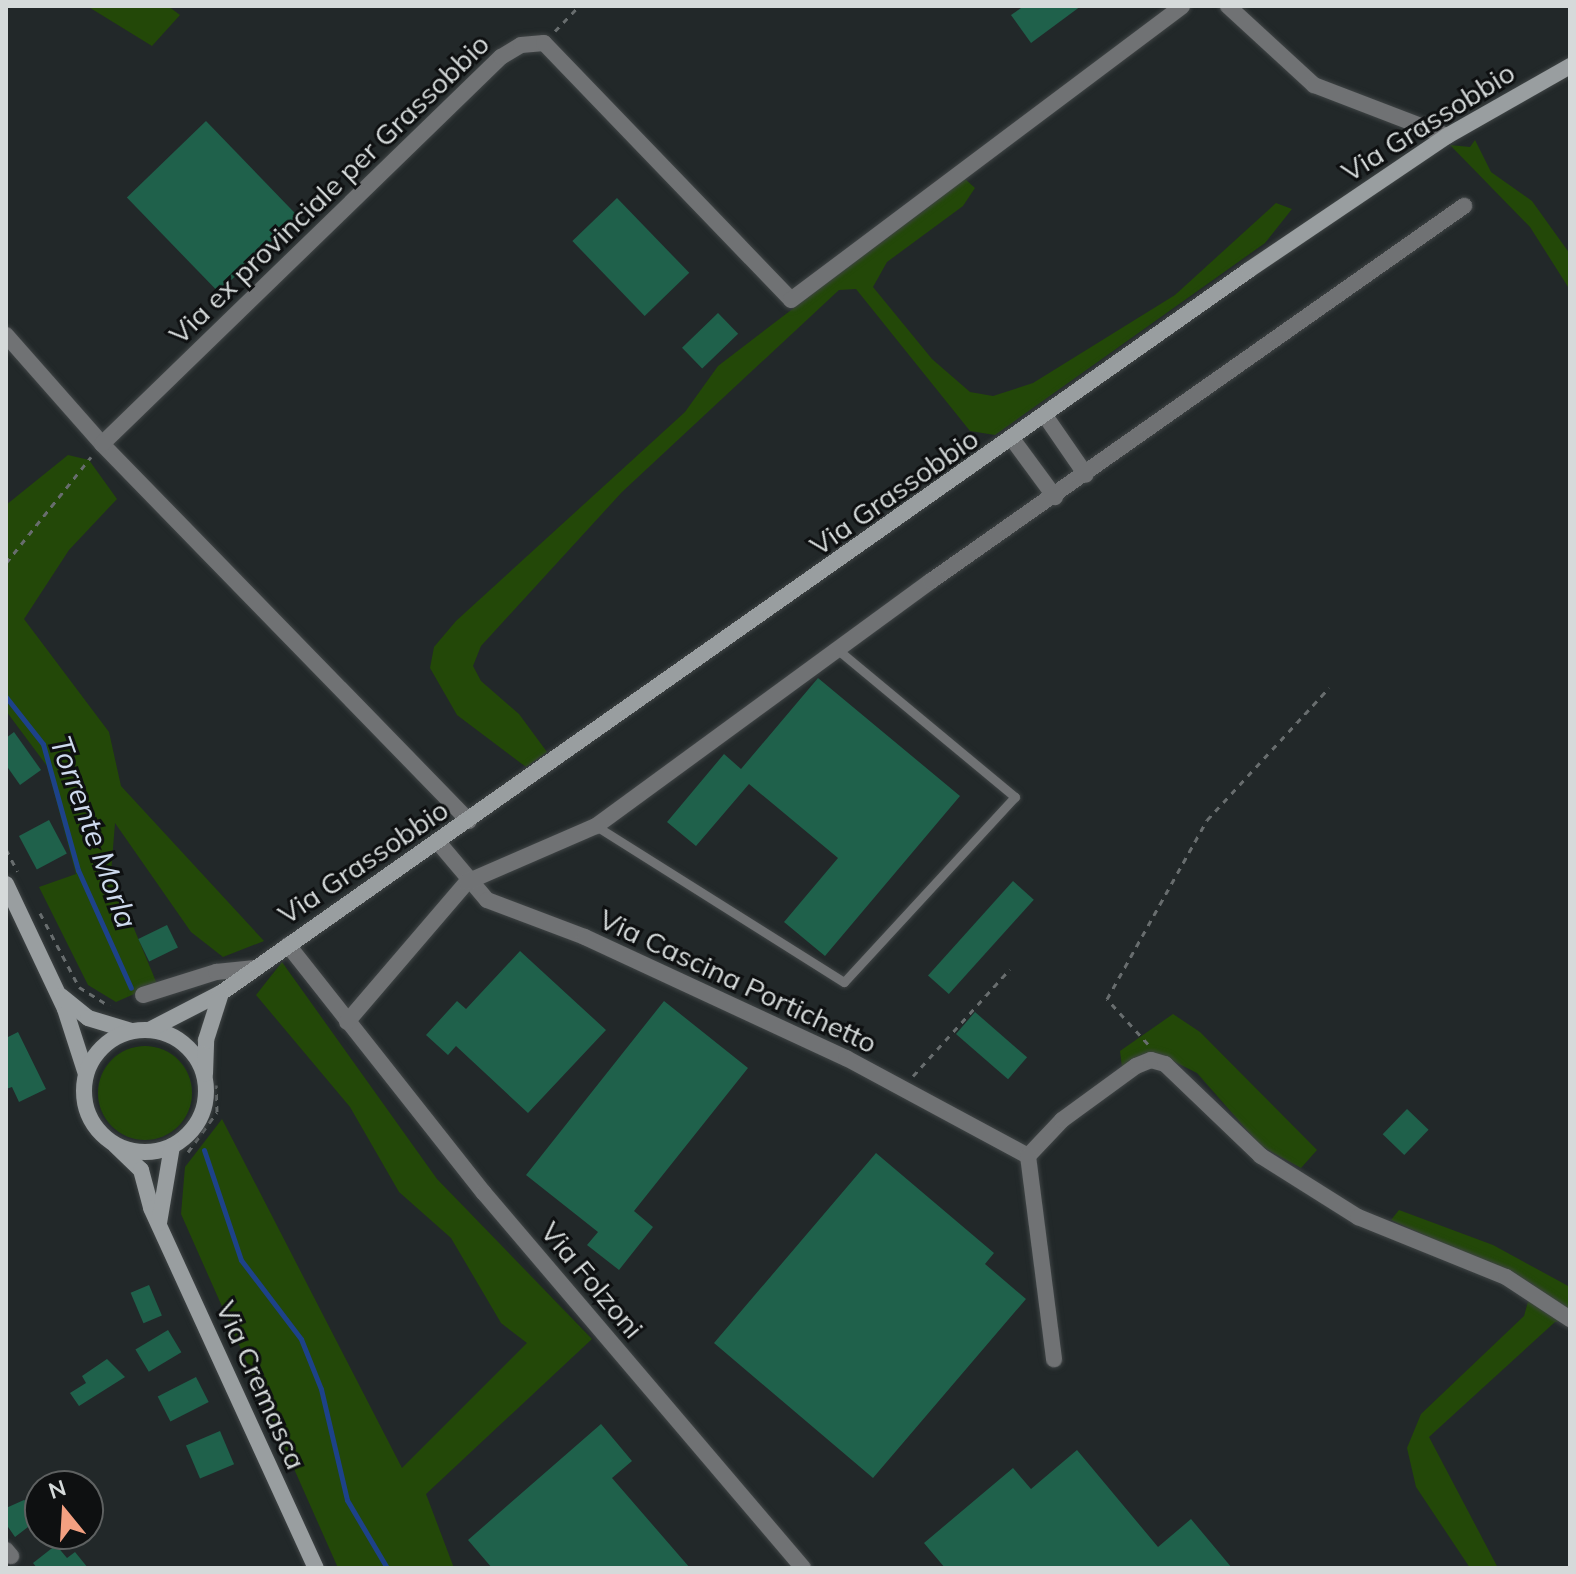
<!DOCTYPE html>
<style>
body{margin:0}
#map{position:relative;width:1576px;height:1574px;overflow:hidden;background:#222829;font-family:Mulish,sans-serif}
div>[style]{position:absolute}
.green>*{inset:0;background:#234808}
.round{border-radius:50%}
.stream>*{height:5px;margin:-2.5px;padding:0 2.5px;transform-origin:2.5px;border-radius:2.5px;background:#1d4289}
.building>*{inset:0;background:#1f614b;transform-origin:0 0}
.path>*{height:3px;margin-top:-1.5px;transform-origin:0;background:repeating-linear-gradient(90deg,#686d6e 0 6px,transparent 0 12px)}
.roads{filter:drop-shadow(0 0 2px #3f4445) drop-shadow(0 0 2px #3f4445)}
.lane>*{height:9px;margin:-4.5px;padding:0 4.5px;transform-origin:4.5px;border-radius:4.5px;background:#707274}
.street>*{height:16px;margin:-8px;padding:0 8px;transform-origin:8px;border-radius:8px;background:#707274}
.secondary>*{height:16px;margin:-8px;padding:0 8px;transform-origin:8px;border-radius:8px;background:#999ea0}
.secondary>.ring{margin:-8px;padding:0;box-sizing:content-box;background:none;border:16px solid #999ea0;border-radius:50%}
span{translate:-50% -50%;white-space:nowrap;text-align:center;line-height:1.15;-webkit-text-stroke:6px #0e1011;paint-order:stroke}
.street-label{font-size:28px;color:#d5dada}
.water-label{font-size:30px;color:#cedaee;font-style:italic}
.frame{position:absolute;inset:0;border:8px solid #d5dada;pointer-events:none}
.north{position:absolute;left:24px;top:1470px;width:80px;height:80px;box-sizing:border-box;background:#0e1011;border:2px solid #5e6161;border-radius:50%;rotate:342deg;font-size:22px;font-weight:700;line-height:32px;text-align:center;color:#d5dada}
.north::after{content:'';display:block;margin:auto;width:28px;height:36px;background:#f3a081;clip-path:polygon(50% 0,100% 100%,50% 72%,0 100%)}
</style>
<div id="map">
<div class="green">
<div style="clip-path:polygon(87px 6px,168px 6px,180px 15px,152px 46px)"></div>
<div style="clip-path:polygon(1475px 140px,1491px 172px,1532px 201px,1570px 254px,1570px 290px,1530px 227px,1450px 145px,1470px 147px)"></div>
<div style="clip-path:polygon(964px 178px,975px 188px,963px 206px,887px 262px,873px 287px,932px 359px,970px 392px,993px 396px,1033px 383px,1175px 295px,1276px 203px,1292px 209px,1265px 243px,995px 435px,970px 431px,856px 289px,839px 290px,622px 492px,481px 646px,473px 666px,481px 681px,519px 714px,547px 752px,526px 767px,457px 715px,430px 668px,434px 647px,456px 621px,685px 412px,718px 366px)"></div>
<div style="clip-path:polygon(68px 455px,89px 460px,117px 499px,69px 550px,24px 619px,109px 732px,121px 786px,264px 941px,223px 957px,191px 932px,115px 823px,111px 873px,157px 984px,116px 1002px,88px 985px,39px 887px,76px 874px,47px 766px,6px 711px,6px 505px)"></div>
<div style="clip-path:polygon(282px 962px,437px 1179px,592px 1339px,426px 1494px,454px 1568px,338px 1568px,181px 1214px,185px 1167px,222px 1119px,402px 1468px,527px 1343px,501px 1323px,451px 1238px,399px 1192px,350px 1107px,256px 995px)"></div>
<div style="clip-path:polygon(1173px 1014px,1200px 1032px,1317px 1150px,1301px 1168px,1261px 1146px,1197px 1073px,1159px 1054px,1122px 1067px,1120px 1051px)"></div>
<div class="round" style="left:98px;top:1046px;width:94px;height:94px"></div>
<div style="clip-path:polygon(1399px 1210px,1493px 1245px,1570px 1287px,1570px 1319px,1555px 1322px,1429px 1437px,1498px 1568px,1470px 1568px,1416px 1487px,1407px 1448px,1421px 1414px,1524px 1316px,1533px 1284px,1391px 1220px)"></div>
</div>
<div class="stream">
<div style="left:6px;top:697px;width:60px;rotate:51.8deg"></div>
<div style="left:43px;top:744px;width:131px;rotate:74.5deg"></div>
<div style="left:78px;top:870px;width:129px;rotate:65.8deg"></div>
<div style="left:204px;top:1150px;width:116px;rotate:71.4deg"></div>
<div style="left:241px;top:1260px;width:99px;rotate:52.8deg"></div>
<div style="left:301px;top:1339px;width:54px;rotate:68.2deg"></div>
<div style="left:321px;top:1389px;width:114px;rotate:76.8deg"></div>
<div style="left:347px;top:1500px;width:79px;rotate:59.5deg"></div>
</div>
<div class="building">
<div style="clip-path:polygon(1024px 6px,1081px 6px,1031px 43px,1011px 15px)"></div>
<div style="left:206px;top:121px;width:132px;height:110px;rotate:46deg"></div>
<div style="left:617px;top:198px;width:104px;height:62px;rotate:46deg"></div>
<div style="left:718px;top:313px;width:29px;height:50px;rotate:46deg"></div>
<div style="clip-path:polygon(818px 678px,960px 796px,825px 956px,784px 922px,838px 858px,749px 784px,696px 846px,667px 822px,724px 754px,741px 769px)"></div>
<div style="clip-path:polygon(14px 732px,41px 770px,20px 785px,6px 765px,6px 738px)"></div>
<div style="left:49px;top:820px;width:38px;height:34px;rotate:62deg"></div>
<div style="left:1013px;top:881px;width:28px;height:127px;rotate:42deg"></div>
<div style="left:167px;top:925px;width:25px;height:32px;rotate:64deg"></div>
<div style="clip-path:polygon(520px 951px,606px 1030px,528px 1113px,456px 1046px,448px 1055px,426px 1035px,457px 1001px,466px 1009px)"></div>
<div style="clip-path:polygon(664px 1001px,748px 1068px,634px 1211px,653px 1227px,619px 1270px,587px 1245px,598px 1232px,526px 1175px)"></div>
<div style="left:975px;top:1012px;width:69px;height:29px;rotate:41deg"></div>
<div style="clip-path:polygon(18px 1032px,46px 1089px,19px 1102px,12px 1087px,6px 1089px,6px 1038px)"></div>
<div style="left:1407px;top:1109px;width:30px;height:35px;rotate:44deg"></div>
<div style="clip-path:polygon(876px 1153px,994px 1253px,985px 1264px,1026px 1299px,873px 1478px,714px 1343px)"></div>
<div style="left:149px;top:1285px;width:33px;height:20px;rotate:67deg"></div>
<div style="left:168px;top:1330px;width:26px;height:38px;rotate:59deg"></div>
<div style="clip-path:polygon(107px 1359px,125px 1377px,79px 1406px,70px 1393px,86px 1383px,82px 1376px)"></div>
<div style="left:196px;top:1377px;width:28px;height:43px;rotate:63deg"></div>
<div style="clip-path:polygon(601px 1424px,632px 1461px,612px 1478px,690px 1568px,492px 1568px,468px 1540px)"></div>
<div style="left:220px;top:1431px;width:36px;height:37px;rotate:67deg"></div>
<div style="clip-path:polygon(1077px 1450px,1158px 1547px,1191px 1519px,1232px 1568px,945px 1568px,924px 1543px,1013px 1468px,1031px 1489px)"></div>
<div style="clip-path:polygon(24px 1500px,40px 1507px,40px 1529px,33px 1534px,28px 1527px,15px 1537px,6px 1524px,6px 1508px)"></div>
<div style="clip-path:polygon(56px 1545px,67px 1558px,75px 1552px,88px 1568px,37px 1568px,33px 1563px)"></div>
</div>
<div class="path">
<div style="left:555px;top:31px;width:35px;rotate:-46deg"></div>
<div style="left:6px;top:563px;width:136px;rotate:-51.3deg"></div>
<div style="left:6px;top:849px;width:25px;rotate:63deg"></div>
<div style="left:40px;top:913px;width:84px;rotate:62.2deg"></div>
<div style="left:79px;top:987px;width:36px;rotate:32deg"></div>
<div style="left:1148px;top:1044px;width:61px;rotate:-132.3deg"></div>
<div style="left:1107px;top:999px;width:205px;rotate:-60.8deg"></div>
<div style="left:1207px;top:820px;width:180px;rotate:-47.3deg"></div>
<div style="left:913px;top:1076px;width:144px;rotate:-47.8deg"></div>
<div style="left:188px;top:1152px;width:49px;rotate:-54.1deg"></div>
<div style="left:217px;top:1112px;width:27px;rotate:-92deg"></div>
</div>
<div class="roads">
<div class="lane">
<div style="left:596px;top:826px;width:293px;rotate:32.2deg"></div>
<div style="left:844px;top:982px;width:252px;rotate:-47.3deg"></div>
<div style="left:1015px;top:797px;width:231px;rotate:-140.3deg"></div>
</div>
<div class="street">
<div style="left:1228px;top:6px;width:117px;rotate:42.6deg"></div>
<div style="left:1314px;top:85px;width:142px;rotate:21deg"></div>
<div style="left:6px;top:335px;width:145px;rotate:48.6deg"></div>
<div style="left:102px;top:444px;width:526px;rotate:45.77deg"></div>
<div style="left:1046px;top:417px;width:70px;rotate:55.4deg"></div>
<div style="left:1013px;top:440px;width:71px;rotate:53.6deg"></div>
<div style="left:102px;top:444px;width:556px;rotate:-44.13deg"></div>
<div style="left:501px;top:57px;width:23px;rotate:-31deg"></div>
<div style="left:521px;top:45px;width:23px;rotate:-5deg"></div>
<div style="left:544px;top:43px;width:356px;rotate:46.1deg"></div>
<div style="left:791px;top:300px;width:489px;rotate:-36.9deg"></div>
<div style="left:438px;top:842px;width:76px;rotate:49.8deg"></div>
<div style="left:487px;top:900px;width:105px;rotate:20.7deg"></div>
<div style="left:585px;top:937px;width:288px;rotate:24.9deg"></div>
<div style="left:846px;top:1058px;width:207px;rotate:28.3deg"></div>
<div style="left:1028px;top:1156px;width:50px;rotate:-46.6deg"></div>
<div style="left:1062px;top:1120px;width:92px;rotate:-36.1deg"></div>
<div style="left:1136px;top:1066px;width:16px;rotate:-22deg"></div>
<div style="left:1151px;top:1060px;width:15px;rotate:16deg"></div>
<div style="left:1165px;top:1064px;width:133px;rotate:43.8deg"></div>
<div style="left:1261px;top:1156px;width:115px;rotate:32.2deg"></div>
<div style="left:1358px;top:1217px;width:160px;rotate:22.1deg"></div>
<div style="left:1506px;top:1277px;width:77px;rotate:33.3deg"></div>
<div style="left:288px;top:945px;width:316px;rotate:51.7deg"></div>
<div style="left:484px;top:1193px;width:492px;rotate:49.6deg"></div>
<div style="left:143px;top:995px;width:77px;rotate:-17.5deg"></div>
<div style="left:216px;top:972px;width:37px;rotate:-6deg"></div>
<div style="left:347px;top:1022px;width:184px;rotate:-49.4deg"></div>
<div style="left:467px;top:882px;width:141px;rotate:-23.5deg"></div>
<div style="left:596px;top:826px;width:415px;rotate:-36.2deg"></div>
<div style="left:931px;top:581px;width:652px;rotate:-35.13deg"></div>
<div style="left:1028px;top:1156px;width:205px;rotate:82.7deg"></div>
<div style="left:6px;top:1550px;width:8px;rotate:50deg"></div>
</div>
<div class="secondary">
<div style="left:6px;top:884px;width:138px;rotate:64.7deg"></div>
<div style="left:65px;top:1009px;width:68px;rotate:72.1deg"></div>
<div style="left:61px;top:996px;width:35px;rotate:39deg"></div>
<div style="left:88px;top:1018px;width:45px;rotate:16.8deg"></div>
<div class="ring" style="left:84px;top:1030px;width:106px;height:106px"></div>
<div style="left:149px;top:1030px;width:81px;rotate:-27.2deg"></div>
<div style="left:221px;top:993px;width:1257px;rotate:-35.12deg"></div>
<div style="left:1249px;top:270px;width:239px;rotate:-34.1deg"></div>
<div style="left:1447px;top:136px;width:142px;rotate:-29.6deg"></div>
<div style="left:205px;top:1074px;width:34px;rotate:-88deg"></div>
<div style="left:206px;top:1040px;width:49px;rotate:-72.3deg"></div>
<div style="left:115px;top:1145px;width:36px;rotate:44deg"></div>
<div style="left:141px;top:1170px;width:39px;rotate:75deg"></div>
<div style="left:151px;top:1208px;width:396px;rotate:65.4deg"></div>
<div style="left:159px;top:1223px;width:78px;rotate:-80.4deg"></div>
</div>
</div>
<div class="street-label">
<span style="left:1428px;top:122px;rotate:-32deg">Via Grassobbio</span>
<span style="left:329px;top:189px;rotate:-44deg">Via ex provinciale per Grassobbio</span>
<span style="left:894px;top:492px;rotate:-35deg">Via Grassobbio</span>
<span style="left:363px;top:862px;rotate:-34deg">Via Grassobbio</span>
<span style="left:738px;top:981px;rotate:25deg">Via Cascina Portichetto</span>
<span style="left:592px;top:1280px;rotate:50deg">Via Folzoni</span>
<span style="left:261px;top:1385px;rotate:66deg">Via Cremasca</span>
</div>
<div class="water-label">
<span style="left:94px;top:832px;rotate:70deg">Torrente Morla</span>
</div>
<div class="frame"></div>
<div class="north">N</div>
</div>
